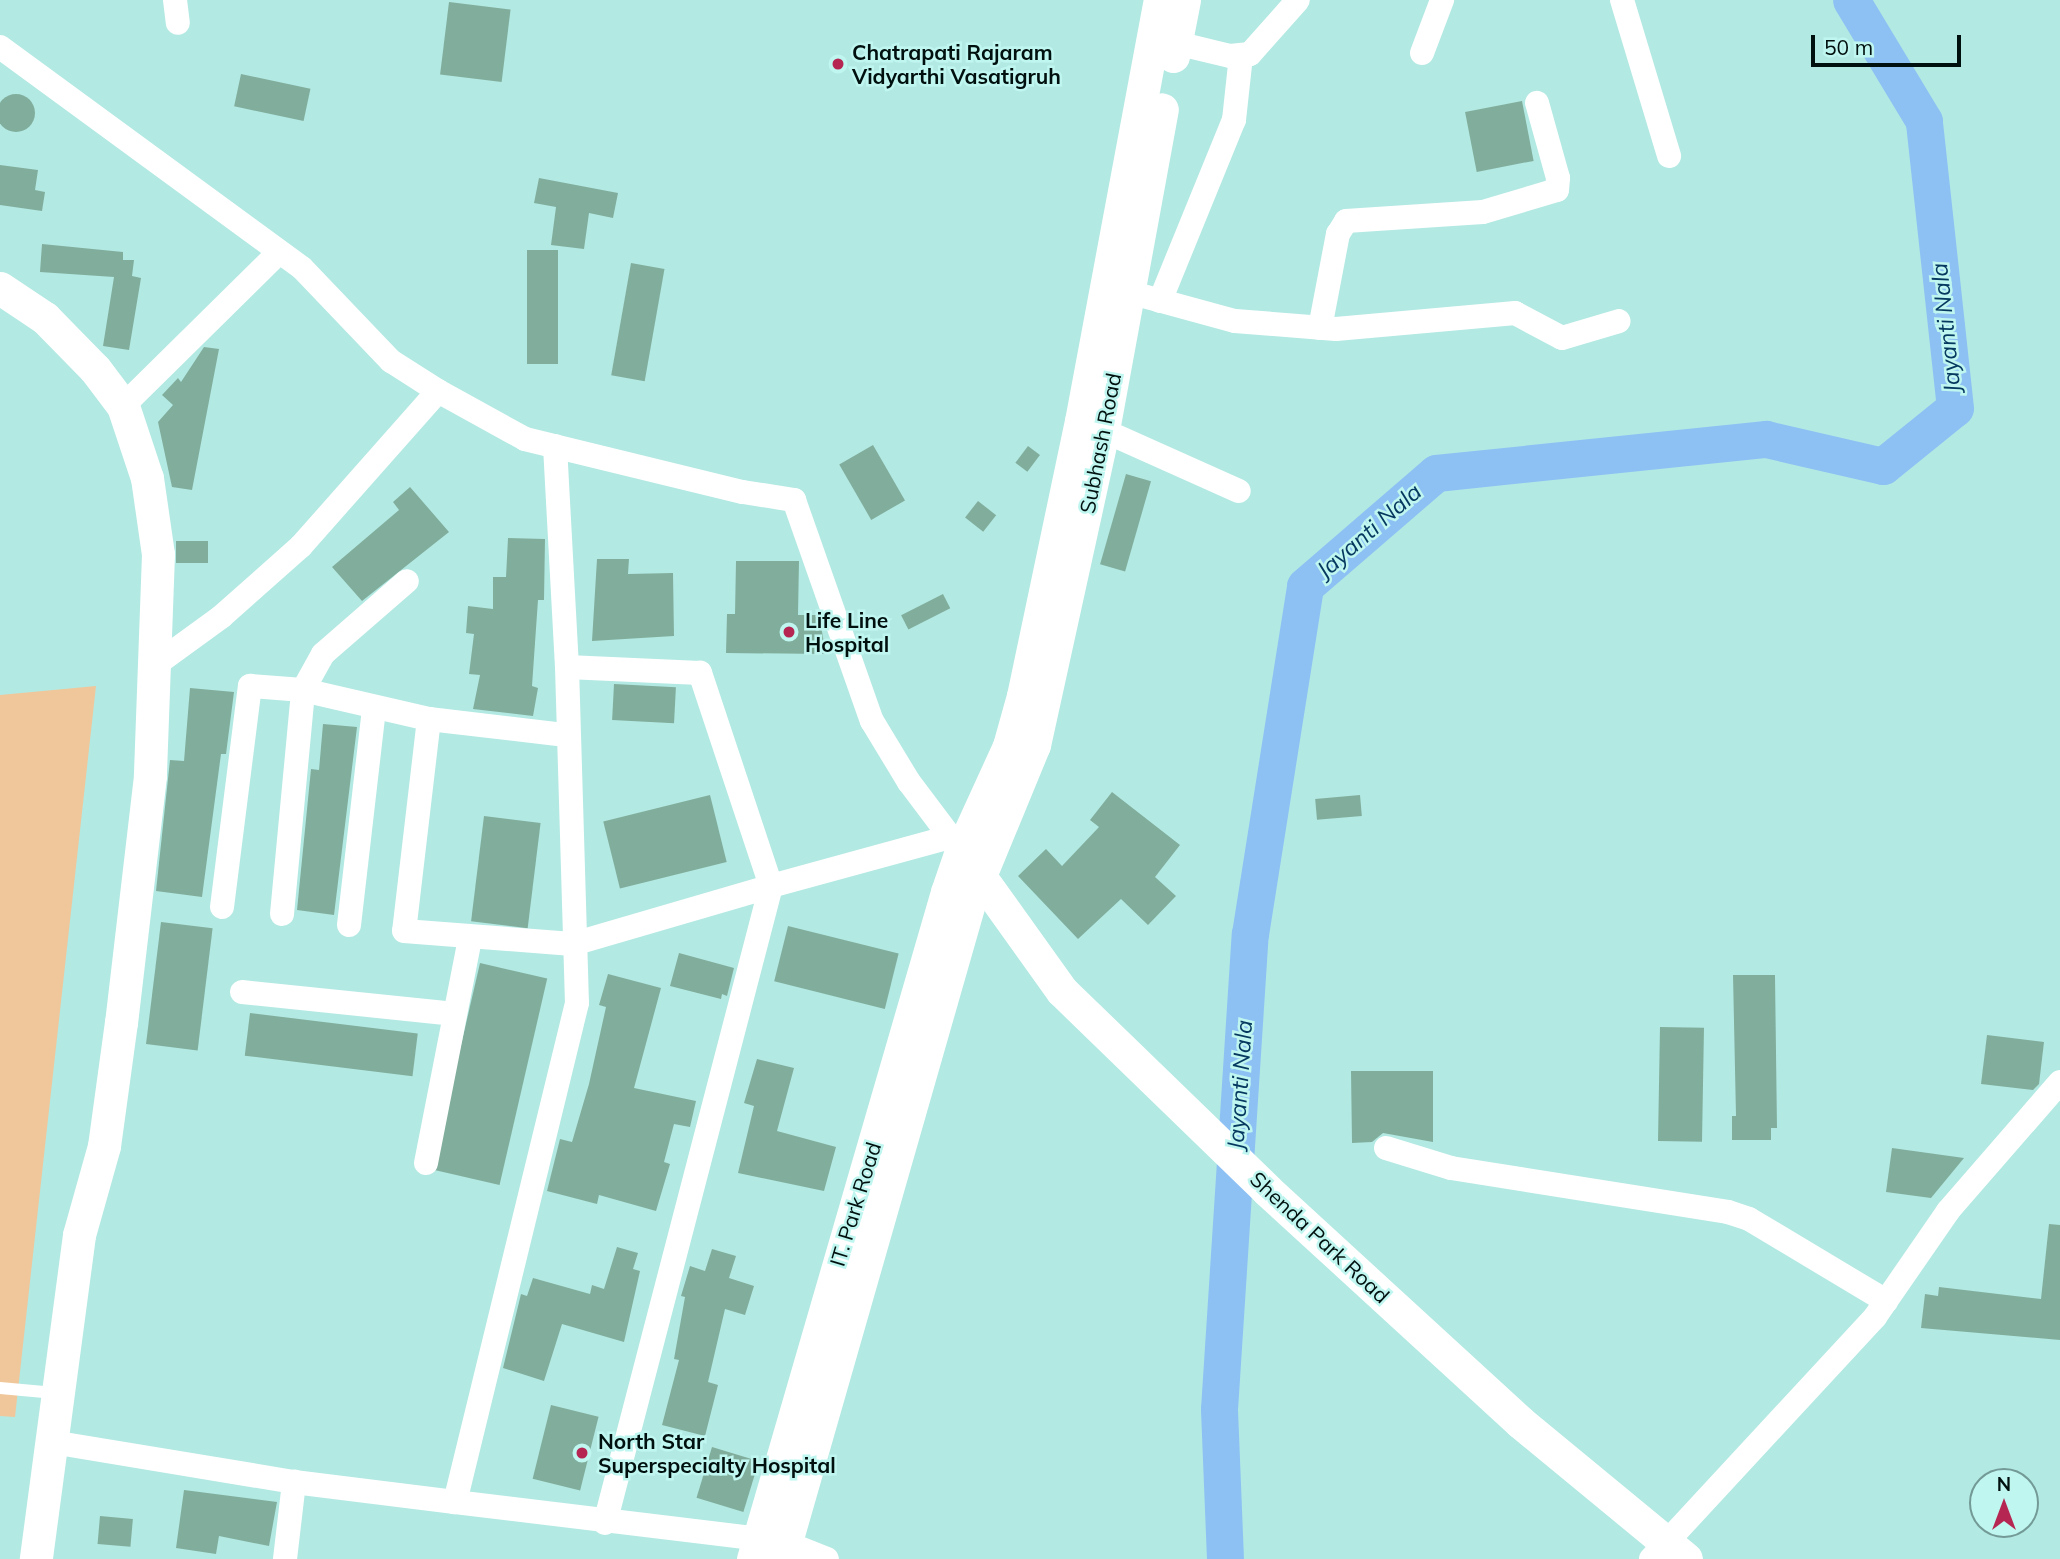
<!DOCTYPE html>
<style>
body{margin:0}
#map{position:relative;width:2060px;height:1559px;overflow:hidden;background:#b3e9e3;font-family:Mulish,sans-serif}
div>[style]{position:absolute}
.green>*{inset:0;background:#f0c79b}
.river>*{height:37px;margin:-18.5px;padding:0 18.5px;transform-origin:18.5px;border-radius:18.5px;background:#8dc1f4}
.building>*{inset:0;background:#81ae9c;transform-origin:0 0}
.round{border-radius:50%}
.lane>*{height:12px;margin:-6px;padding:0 6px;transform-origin:6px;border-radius:6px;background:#fff}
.street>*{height:24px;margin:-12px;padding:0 12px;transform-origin:12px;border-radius:12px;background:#fff}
.secondary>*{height:33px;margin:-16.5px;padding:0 16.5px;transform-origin:16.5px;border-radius:16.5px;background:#fff}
.dots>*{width:19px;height:19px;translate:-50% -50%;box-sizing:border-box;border:4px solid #c0f6f0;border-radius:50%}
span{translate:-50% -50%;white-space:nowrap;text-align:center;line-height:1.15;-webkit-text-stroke:5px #c0f6f0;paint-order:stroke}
.poi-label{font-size:21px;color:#00100e;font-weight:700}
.left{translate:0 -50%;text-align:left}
.street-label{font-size:21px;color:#00100e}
.water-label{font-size:23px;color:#063960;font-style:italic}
.north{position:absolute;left:1969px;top:1468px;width:70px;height:70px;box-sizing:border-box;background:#c0f6f0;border:2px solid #739a96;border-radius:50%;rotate:0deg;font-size:19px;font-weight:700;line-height:28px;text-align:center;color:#00100e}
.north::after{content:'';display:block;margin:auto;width:24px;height:32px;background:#b62653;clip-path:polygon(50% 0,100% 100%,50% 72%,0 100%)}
.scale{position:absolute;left:1811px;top:35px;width:150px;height:32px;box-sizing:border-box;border:4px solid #00100e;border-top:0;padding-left:9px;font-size:21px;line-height:24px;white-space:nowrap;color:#00100e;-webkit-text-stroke:5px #c0f6f0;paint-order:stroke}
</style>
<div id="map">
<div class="green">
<div style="clip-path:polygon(96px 686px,15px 1417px,0 1416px,0 695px)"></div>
</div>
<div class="river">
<div style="left:1225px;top:1559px;width:150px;rotate:-92.3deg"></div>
<div style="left:1219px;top:1409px;width:476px;rotate:-86.3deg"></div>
<div style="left:1250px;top:934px;width:352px;rotate:-81deg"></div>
<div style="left:1305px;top:586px;width:173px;rotate:-40.8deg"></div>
<div style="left:1436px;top:473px;width:332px;rotate:-5.9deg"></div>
<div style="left:1766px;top:439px;width:120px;rotate:13deg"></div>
<div style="left:1883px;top:466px;width:92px;rotate:-38.9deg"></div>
<div style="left:1955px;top:408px;width:289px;rotate:-96.2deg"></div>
<div style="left:1924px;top:121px;width:141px;rotate:-121.1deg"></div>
</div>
<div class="building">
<div style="left:449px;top:2px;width:62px;height:73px;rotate:7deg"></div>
<div style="left:241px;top:74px;width:71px;height:33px;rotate:12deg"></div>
<div class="round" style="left:-3px;top:94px;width:38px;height:38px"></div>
<div style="left:1522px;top:101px;width:61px;height:58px;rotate:79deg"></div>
<div style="clip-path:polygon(0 165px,38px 170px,35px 190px,45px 192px,42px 211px,0 205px)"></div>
<div style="clip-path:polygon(539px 178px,618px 193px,613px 218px,589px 213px,584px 249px,551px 245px,556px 207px,534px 203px)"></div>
<div style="clip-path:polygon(42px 244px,123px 252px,123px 260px,134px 260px,132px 276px,141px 278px,129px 350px,103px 346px,114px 277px,40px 272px)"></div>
<div style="left:527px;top:250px;width:31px;height:114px"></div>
<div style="left:631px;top:263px;width:34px;height:114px;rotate:10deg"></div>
<div style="clip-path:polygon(204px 347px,219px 349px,192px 490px,172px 487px,158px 422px,173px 405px,162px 395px,178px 378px,181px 382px)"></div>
<div style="left:873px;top:445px;width:64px;height:39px;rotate:60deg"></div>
<div style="left:1028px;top:446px;width:15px;height:21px;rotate:37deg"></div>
<div style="left:1126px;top:474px;width:26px;height:94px;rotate:16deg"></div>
<div style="clip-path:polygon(410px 487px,449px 532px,362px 601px,332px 567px,399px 510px,393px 502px)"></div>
<div style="left:978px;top:501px;width:23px;height:21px;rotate:38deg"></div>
<div style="clip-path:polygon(508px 538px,545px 539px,544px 600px,538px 600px,532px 686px,538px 688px,533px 716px,473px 709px,480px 675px,469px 674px,474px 634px,466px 633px,468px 606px,493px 609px,493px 577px,506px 577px)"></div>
<div style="left:176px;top:541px;width:32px;height:22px"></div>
<div style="clip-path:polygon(597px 559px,629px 559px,628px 574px,673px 573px,674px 636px,592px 641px)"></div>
<div style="clip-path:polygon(736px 561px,799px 561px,798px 615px,819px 615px,826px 654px,726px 653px,727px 614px,735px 614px)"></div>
<div style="left:943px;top:594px;width:16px;height:47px;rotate:63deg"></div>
<div style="left:614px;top:684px;width:62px;height:36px;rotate:3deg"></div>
<div style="clip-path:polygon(190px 688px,234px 692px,226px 754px,221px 754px,202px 897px,156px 891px,170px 760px,184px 761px)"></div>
<div style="clip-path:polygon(323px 724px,357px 727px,334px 915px,297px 910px,311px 769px,319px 770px)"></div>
<div style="clip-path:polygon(1112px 792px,1180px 845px,1155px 877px,1176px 896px,1148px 925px,1121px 899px,1078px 939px,1018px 876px,1046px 849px,1062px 866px,1099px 827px,1090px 820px)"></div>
<div style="left:710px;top:795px;width:69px;height:110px;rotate:76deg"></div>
<div style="left:1360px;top:795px;width:21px;height:45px;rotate:85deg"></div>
<div style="left:484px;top:816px;width:57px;height:106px;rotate:7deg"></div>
<div style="left:161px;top:922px;width:52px;height:123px;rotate:7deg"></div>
<div style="left:788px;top:926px;width:114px;height:57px;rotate:14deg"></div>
<div style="clip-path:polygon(679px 953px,734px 968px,727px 996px,722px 994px,721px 999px,670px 986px)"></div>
<div style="left:480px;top:963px;width:69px;height:212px;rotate:13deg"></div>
<div style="clip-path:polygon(608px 974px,661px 988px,634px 1088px,696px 1101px,690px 1127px,674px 1124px,664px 1162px,670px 1164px,656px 1211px,599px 1195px,597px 1204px,547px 1191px,560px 1139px,572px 1142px,589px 1084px,606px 1007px,599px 1005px)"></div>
<div style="clip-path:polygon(1733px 975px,1775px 975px,1777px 1128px,1771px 1128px,1771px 1140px,1732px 1140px,1732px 1116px,1736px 1116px)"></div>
<div style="left:250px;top:1013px;width:169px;height:43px;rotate:7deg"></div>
<div style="left:1660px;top:1027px;width:44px;height:114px;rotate:1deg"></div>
<div style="clip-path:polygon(1987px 1035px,2044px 1042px,2039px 1084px,2033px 1090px,1981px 1084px)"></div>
<div style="clip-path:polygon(757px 1059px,794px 1068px,777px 1131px,836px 1147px,824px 1191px,738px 1173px,754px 1106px,744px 1103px)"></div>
<div style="clip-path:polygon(1351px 1071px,1433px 1071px,1433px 1142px,1383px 1133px,1372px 1142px,1352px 1143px)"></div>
<div style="clip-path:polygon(1892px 1148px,1964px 1158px,1931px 1198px,1886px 1192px)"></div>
<div style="clip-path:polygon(2049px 1224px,2060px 1225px,2060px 1340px,1921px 1328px,1925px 1294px,1938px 1296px,1939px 1287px,2041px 1299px)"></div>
<div style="clip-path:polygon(617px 1247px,638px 1253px,633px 1269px,640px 1271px,624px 1342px,562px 1324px,544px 1381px,503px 1368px,521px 1294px,527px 1296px,533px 1278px,590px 1294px,592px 1285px,604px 1289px)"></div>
<div style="clip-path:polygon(712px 1249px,736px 1256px,729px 1278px,754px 1286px,745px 1315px,725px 1309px,708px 1382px,718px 1385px,705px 1436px,662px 1425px,679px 1360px,674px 1359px,685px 1297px,681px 1296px,690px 1266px,705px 1271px)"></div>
<div style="left:551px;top:1405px;width:49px;height:76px;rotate:14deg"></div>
<div style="left:712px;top:1447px;width:49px;height:53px;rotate:17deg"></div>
<div style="clip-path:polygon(184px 1490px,277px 1502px,269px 1546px,219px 1536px,216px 1554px,176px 1548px)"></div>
<div style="left:100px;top:1516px;width:33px;height:28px;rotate:5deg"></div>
</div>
<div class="lane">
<div style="left:0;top:1388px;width:55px;rotate:5.2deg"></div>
</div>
<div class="street">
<div style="left:175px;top:0;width:23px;rotate:83deg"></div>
<div style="left:1622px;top:0;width:163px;rotate:73.2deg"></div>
<div style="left:1176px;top:43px;width:56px;rotate:13.5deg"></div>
<div style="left:1230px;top:56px;width:20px;rotate:-6deg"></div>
<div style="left:1250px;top:54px;width:72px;rotate:-48.4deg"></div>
<div style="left:0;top:47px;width:374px;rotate:36.2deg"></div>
<div style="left:302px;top:268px;width:129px;rotate:46.3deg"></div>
<div style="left:391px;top:361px;width:56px;rotate:32.6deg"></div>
<div style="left:438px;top:391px;width:99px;rotate:28.9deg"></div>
<div style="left:525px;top:439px;width:224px;rotate:13.7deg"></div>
<div style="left:743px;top:492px;width:52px;rotate:8.9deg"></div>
<div style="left:794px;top:500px;width:234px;rotate:70.6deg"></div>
<div style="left:872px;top:721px;width:71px;rotate:58.8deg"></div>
<div style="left:909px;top:782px;width:86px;rotate:53deg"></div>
<div style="left:1422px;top:53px;width:57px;rotate:-69.3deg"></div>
<div style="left:1114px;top:288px;width:125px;rotate:15.3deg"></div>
<div style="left:1235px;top:321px;width:101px;rotate:4.5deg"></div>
<div style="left:1336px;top:329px;width:180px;rotate:-5.1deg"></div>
<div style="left:1515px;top:313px;width:53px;rotate:28deg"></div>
<div style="left:1562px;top:338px;width:59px;rotate:-16.6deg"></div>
<div style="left:1160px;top:301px;width:196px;rotate:-67.8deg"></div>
<div style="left:1234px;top:120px;width:64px;rotate:-83.8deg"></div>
<div style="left:1320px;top:328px;width:96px;rotate:-79.2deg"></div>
<div style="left:1338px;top:234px;width:15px;rotate:-58deg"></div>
<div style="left:1346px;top:221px;width:137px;rotate:-3.8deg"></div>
<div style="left:1483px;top:212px;width:77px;rotate:-16.6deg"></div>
<div style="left:1557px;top:190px;width:12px;rotate:-85deg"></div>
<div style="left:1558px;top:178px;width:78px;rotate:-105.6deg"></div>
<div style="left:123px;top:406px;width:219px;rotate:-44.6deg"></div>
<div style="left:1089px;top:424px;width:164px;rotate:24.1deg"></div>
<div style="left:555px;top:446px;width:221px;rotate:86.9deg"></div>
<div style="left:567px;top:667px;width:336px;rotate:88.3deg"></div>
<div style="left:577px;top:1003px;width:514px;rotate:103.74deg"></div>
<div style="left:455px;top:1502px;width:331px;rotate:6.9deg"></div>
<div style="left:784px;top:1542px;width:46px;rotate:21.6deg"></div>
<div style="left:155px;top:665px;width:82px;rotate:-36deg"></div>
<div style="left:221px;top:617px;width:107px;rotate:-41.6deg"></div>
<div style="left:301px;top:546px;width:207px;rotate:-48.5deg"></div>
<div style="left:429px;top:719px;width:213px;rotate:96.7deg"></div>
<div style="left:404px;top:931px;width:169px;rotate:4.4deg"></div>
<div style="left:573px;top:944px;width:206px;rotate:-16.3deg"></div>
<div style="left:771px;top:886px;width:225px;rotate:-108.4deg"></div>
<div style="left:700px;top:673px;width:133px;rotate:-177.4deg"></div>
<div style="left:222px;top:907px;width:223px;rotate:-82.8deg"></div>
<div style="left:250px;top:686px;width:53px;rotate:4.3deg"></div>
<div style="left:303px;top:690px;width:129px;rotate:13deg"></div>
<div style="left:429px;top:719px;width:138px;rotate:6.7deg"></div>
<div style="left:282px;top:914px;width:225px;rotate:-84.6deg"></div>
<div style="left:303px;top:690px;width:41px;rotate:-60.9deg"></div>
<div style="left:323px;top:654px;width:111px;rotate:-41deg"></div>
<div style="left:349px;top:925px;width:216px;rotate:-83.4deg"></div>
<div style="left:242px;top:992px;width:214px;rotate:5.9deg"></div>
<div style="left:1386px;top:1148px;width:68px;rotate:17.1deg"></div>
<div style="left:1451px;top:1168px;width:280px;rotate:9deg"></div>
<div style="left:1728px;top:1212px;width:22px;rotate:18deg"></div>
<div style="left:1749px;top:1219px;width:160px;rotate:30.9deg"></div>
<div style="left:426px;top:1163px;width:229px;rotate:-78.9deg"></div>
<div style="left:52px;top:1442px;width:245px;rotate:9.4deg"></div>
<div style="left:605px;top:1523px;width:658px;rotate:-75.39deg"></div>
<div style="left:771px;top:886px;width:186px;rotate:-15.3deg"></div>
<div style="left:285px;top:1559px;width:78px;rotate:-83.3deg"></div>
<div style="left:294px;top:1482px;width:162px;rotate:7.1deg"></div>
<div style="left:1651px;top:1559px;width:330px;rotate:-47.2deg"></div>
<div style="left:1875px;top:1317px;width:129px;rotate:-55.4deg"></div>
<div style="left:1948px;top:1211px;width:171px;rotate:-49deg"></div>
</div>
<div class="secondary">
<div style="left:1173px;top:56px;width:57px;rotate:-78.9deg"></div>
<div style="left:0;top:288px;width:54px;rotate:33.7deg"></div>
<div style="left:45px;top:318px;width:71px;rotate:45.6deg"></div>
<div style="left:95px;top:369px;width:46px;rotate:52.9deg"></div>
<div style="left:123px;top:406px;width:76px;rotate:71.6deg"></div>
<div style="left:147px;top:478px;width:77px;rotate:81.8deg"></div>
<div style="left:158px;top:554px;width:222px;rotate:92.1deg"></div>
<div style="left:150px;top:776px;width:248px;rotate:96.7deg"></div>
<div style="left:121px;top:1022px;width:125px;rotate:97.8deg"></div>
<div style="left:104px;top:1146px;width:92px;rotate:105.7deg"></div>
<div style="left:79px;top:1235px;width:327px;rotate:97.6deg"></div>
<div style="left:971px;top:864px;width:156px;rotate:54.4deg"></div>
<div style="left:1062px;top:991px;width:286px;rotate:44.1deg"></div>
<div style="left:1267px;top:1190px;width:343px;rotate:42.5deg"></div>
<div style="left:1520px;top:1422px;width:215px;rotate:39.5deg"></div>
<div style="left:753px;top:1559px;width:695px;rotate:-73.78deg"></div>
<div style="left:947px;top:892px;width:43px;rotate:-71.1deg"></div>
<div style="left:961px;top:851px;width:115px;rotate:-65.4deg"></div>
<div style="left:1009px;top:746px;width:52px;rotate:-74.4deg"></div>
<div style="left:1023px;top:696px;width:281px;rotate:-78.1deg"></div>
<div style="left:1081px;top:421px;width:428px;rotate:-79.4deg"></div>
<div style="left:781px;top:1559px;width:686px;rotate:-74deg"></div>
<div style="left:970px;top:900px;width:168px;rotate:-67.6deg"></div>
<div style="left:1034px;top:745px;width:322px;rotate:-77.6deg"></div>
<div style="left:1103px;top:430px;width:326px;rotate:-79.6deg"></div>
</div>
<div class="dots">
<div style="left:838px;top:64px;background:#b62653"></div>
<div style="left:789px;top:632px;background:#b62653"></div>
<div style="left:582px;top:1453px;background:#b62653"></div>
</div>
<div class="poi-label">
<span class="left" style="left:852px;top:64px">Chatrapati Rajaram<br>Vidyarthi Vasatigruh</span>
<span class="left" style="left:805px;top:632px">Life Line<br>Hospital</span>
<span class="left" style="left:598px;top:1453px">North Star<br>Superspecialty Hospital</span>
</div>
<div class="street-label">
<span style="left:1100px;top:443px;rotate:-79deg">Subhash Road</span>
<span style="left:855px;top:1204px;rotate:-73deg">IT. Park Road</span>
<span style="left:1320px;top:1237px;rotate:43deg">Shenda Park Road</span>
</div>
<div class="water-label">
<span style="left:1946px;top:328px;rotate:-96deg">Jayanti Nala</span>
<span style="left:1369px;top:531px;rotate:-41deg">Jayanti Nala</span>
<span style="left:1240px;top:1085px;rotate:-86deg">Jayanti Nala</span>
</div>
<div class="north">N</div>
<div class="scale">50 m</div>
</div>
